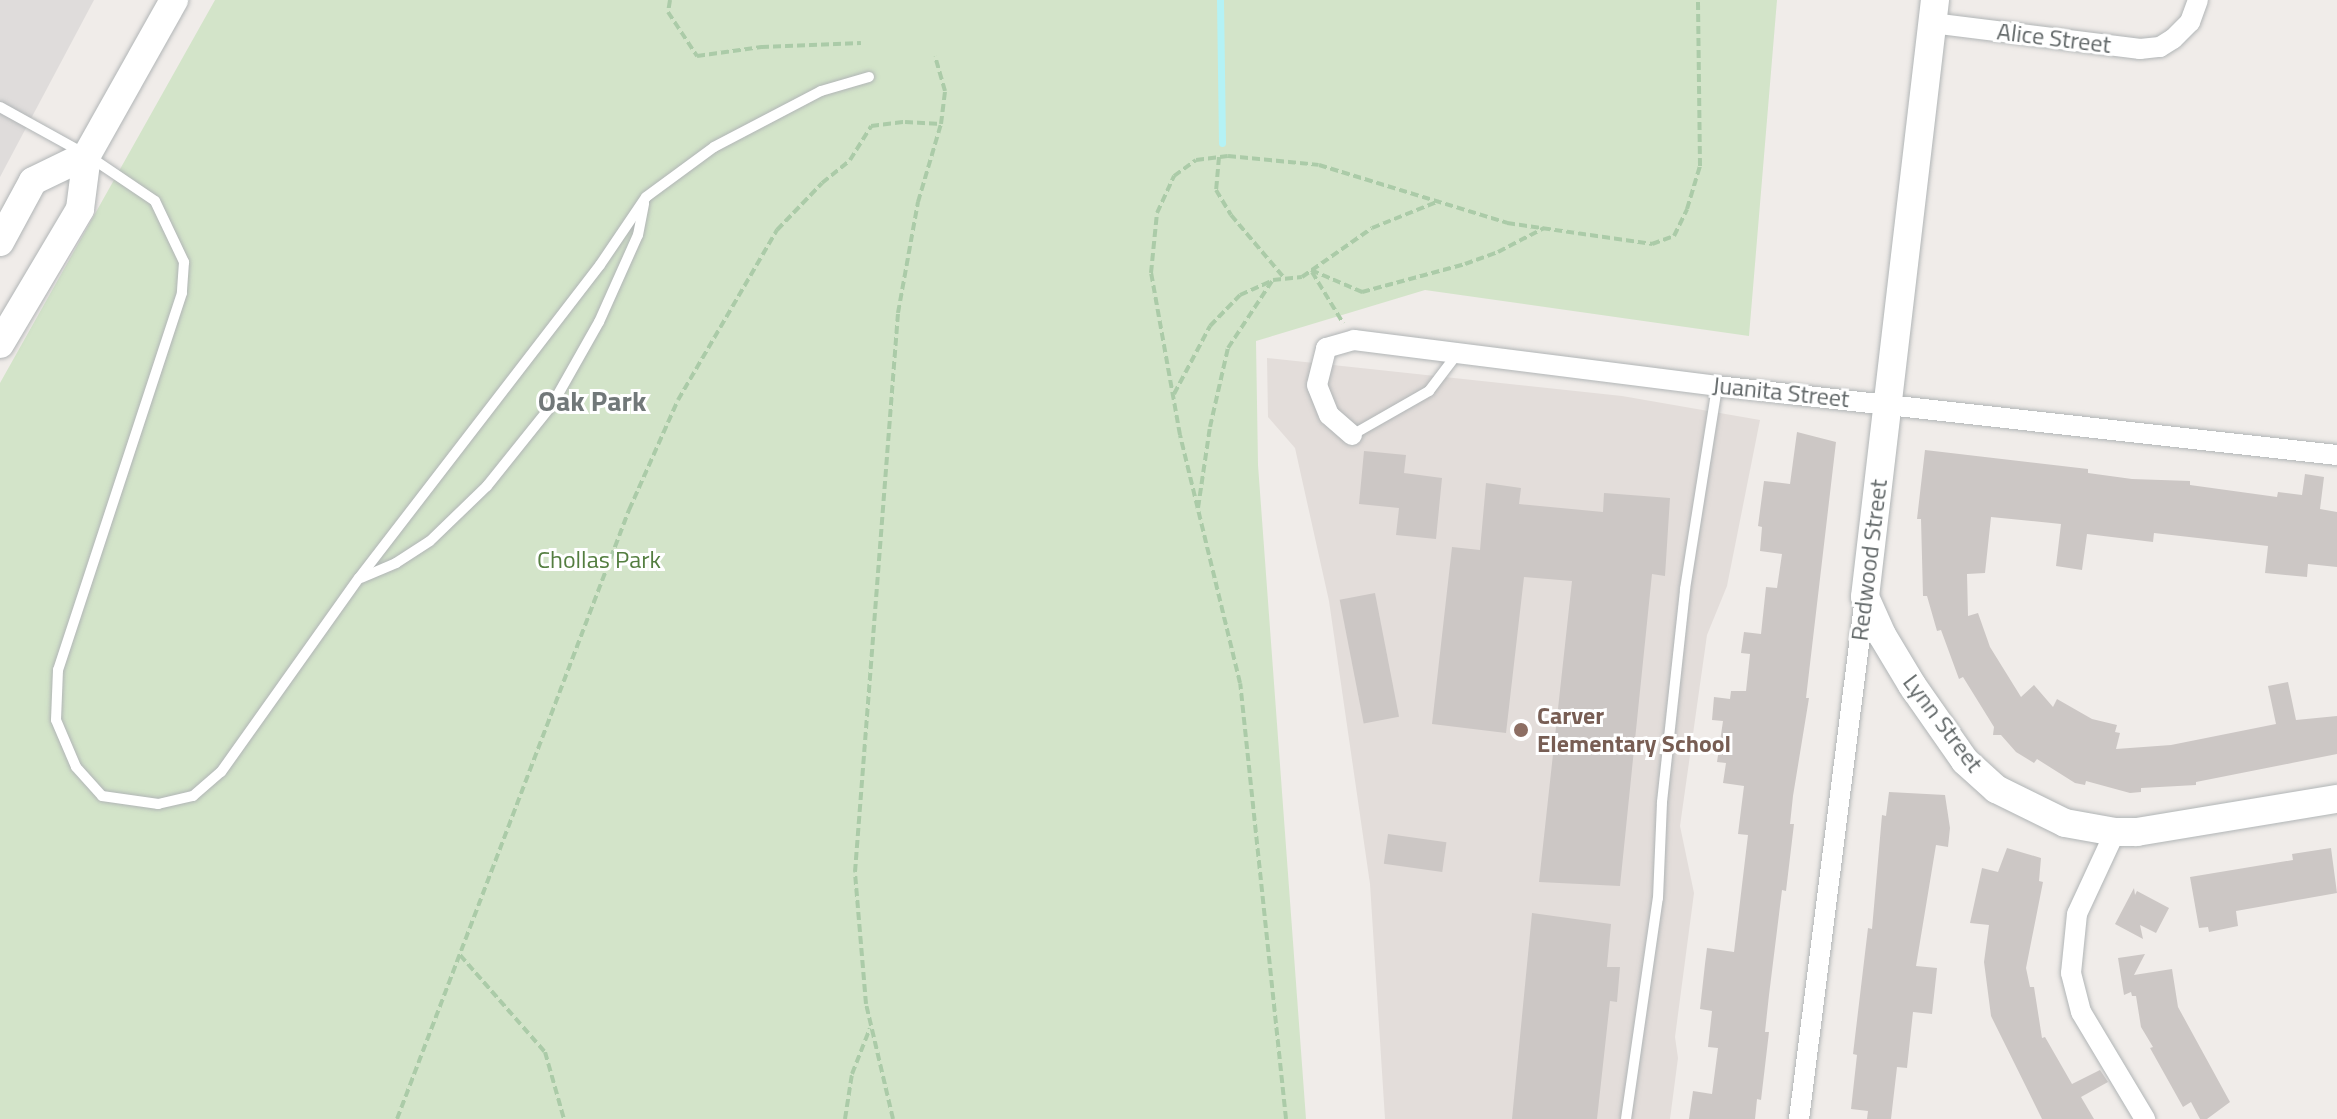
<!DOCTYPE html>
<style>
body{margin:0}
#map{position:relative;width:2337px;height:1119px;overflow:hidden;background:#f0ece9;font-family:"Titillium Web",sans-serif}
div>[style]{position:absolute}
.industrial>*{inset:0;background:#dfdcdb}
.education>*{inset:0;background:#e3ddda}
.green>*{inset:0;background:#d3e4c9}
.stream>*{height:7px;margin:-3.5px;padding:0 3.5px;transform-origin:3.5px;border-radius:3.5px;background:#b4f2f5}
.building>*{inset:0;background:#ccc7c5;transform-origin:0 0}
.path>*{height:4px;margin-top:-2px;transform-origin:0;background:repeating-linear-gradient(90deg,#abcba8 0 8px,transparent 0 12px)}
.roads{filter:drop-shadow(0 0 2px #b1b5b6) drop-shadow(0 0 2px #b1b5b6)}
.lane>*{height:10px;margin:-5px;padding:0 5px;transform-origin:5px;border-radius:5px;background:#fff}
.street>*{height:20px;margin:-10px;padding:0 10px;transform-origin:10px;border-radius:10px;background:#fff}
.secondary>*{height:28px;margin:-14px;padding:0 14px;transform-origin:14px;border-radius:14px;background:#fff}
.dots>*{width:22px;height:22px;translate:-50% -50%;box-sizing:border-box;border:4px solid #fff;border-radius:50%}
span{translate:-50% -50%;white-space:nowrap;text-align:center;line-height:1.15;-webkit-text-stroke:6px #fff;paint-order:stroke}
.street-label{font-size:24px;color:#606667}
.park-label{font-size:24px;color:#547e40}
.education-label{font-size:24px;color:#785e54;font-weight:700}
.left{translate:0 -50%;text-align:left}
.quarter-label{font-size:28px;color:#717879;font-weight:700}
</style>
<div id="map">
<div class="industrial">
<div style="clip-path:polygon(0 0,94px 0,0 177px)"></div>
</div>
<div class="education">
<div style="clip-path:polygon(1267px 358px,1622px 396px,1760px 420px,1727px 586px,1707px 635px,1680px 826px,1694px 893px,1675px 1037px,1678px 1058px,1670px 1119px,1385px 1119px,1370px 884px,1329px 601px,1295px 448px,1268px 417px)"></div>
</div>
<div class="green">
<div style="clip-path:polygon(215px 0,1777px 0,1749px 336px,1425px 290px,1256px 341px,1258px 465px,1306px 1119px,0 1119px,0 383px)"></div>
</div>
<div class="stream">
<div style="left:1220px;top:0;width:143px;rotate:89.2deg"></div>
</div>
<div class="building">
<div style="clip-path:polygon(1797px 432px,1836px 442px,1806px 698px,1809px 698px,1793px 796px,1790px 824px,1794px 824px,1786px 891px,1782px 890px,1769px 995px,1765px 1032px,1769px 1032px,1761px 1100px,1757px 1099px,1755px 1119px,1689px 1119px,1693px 1091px,1712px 1094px,1718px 1048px,1708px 1047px,1712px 1011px,1700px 1009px,1705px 964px,1707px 948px,1734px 952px,1748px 835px,1738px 834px,1744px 786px,1723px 783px,1726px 763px,1717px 762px,1723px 721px,1712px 720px,1714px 697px,1730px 699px,1731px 691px,1746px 691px,1750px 654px,1741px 653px,1744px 632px,1761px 634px,1766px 587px,1777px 588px,1782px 554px,1760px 551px,1762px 527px,1758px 526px,1764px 481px,1790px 484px)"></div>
<div style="clip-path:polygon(1925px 450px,2088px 469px,2088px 473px,2132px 479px,2190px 481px,2190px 485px,2277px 497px,2278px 492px,2302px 495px,2305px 474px,2324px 477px,2320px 509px,2337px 512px,2337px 567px,2308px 564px,2307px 577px,2265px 573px,2268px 546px,2154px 533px,2153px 542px,2087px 534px,2082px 570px,2056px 566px,2061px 524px,1991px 517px,1985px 573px,1967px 574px,1968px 616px,1978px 613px,1990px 647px,2021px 697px,2034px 685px,2053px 707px,2057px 699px,2092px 719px,2117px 725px,2115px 732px,2120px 733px,2116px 749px,2171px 745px,2276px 724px,2268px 686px,2288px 682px,2296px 720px,2337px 716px,2337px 754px,2196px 782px,2196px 785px,2141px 788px,2141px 792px,2130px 793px,2086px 781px,2085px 785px,2075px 783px,2037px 759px,2034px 763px,2016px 752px,2001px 735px,1993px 735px,1994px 727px,1963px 677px,1959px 679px,1941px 630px,1937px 631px,1927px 596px,1923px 596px,1921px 519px,1917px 519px)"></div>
<div style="clip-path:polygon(1364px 451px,1406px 455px,1404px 473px,1442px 478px,1436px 539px,1396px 535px,1399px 508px,1359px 504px)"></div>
<div style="clip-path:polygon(1486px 483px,1521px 488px,1519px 504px,1603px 512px,1604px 493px,1670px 498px,1665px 576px,1652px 574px,1620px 886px,1539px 882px,1572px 581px,1524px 577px,1506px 733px,1432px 724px,1452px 547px,1480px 550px)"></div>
<div style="left:1375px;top:593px;width:126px;height:36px;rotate:79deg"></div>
<div style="clip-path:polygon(1889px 792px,1945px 795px,1950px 828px,1948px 847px,1936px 845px,1916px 966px,1937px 968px,1932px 1014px,1913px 1012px,1907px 1068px,1897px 1067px,1891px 1119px,1867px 1119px,1868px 1111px,1851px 1109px,1857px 1055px,1853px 1054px,1868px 928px,1872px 929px,1882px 815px,1886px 816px)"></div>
<div style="left:1388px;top:834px;width:59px;height:30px;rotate:8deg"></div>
<div style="clip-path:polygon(2007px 848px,2041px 858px,2039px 881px,2043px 882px,2026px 968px,2030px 987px,2034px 987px,2042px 1038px,2045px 1037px,2072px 1084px,2100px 1070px,2108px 1082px,2081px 1097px,2094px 1119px,2042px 1119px,1991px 1016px,1984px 962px,1989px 925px,1970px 923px,1982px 868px,1998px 872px)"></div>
<div style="clip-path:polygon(2331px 848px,2337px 893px,2236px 911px,2238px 926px,2209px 932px,2208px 927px,2199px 928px,2190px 877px,2293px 860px,2292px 854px)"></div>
<div style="clip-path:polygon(2134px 888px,2135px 895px,2137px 891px,2169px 908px,2156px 933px,2140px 925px,2143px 939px,2115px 924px)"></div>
<div style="clip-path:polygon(1532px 913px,1611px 924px,1607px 967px,1620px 967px,1617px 1002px,1610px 1001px,1597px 1119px,1512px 1119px)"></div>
<div style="clip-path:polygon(2145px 954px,2134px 975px,2172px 969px,2178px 1007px,2230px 1102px,2207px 1119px,2200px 1119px,2191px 1102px,2183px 1107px,2150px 1048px,2153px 1047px,2141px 1027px,2136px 996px,2132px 996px,2131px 992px,2124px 995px,2118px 958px)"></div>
</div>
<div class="path">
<div style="left:670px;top:0;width:12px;rotate:99deg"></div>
<div style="left:668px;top:12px;width:53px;rotate:56.6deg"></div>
<div style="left:697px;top:56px;width:65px;rotate:-8deg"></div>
<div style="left:761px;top:47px;width:100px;rotate:-2.3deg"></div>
<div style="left:1219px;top:157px;width:33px;rotate:95deg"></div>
<div style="left:1216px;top:190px;width:29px;rotate:59deg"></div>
<div style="left:1231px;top:215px;width:84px;rotate:49.8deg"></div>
<div style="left:1311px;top:270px;width:56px;rotate:23.3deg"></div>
<div style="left:1362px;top:292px;width:107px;rotate:-15.2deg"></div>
<div style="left:1465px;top:264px;width:35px;rotate:-20deg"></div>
<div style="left:1498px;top:252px;width:52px;rotate:-27.6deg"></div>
<div style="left:1312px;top:272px;width:60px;rotate:58.7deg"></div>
<div style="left:1174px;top:394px;width:77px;rotate:-62.1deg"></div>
<div style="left:1210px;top:326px;width:43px;rotate:-45.9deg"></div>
<div style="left:1240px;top:295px;width:36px;rotate:-24deg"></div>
<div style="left:1273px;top:280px;width:29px;rotate:-6deg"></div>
<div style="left:1302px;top:277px;width:85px;rotate:-35deg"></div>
<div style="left:1372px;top:228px;width:72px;rotate:-21.9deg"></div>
<div style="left:1198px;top:508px;width:82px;rotate:-81.6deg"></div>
<div style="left:1210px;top:427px;width:81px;rotate:-77.2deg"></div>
<div style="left:1228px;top:348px;width:80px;rotate:-56.7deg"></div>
<div style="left:460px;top:955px;width:129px;rotate:48.8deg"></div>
<div style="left:545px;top:1052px;width:70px;rotate:74.2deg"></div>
<div style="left:397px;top:1119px;width:652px;rotate:-69.15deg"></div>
<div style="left:629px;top:510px;width:120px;rotate:-66deg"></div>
<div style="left:678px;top:400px;width:197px;rotate:-59.8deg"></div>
<div style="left:777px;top:230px;width:65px;rotate:-46.2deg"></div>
<div style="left:822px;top:183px;width:36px;rotate:-39deg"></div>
<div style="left:850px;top:160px;width:40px;rotate:-58deg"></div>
<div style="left:871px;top:126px;width:34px;rotate:-7deg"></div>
<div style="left:905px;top:122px;width:36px;rotate:3deg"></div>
<div style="left:845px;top:1119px;width:46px;rotate:-81.2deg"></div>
<div style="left:852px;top:1074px;width:49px;rotate:-68.6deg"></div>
<div style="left:893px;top:1119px;width:118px;rotate:-103.2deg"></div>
<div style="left:866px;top:1004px;width:132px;rotate:-94.8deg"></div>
<div style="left:855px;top:872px;width:561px;rotate:-85.6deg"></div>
<div style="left:898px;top:313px;width:113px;rotate:-79.8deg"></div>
<div style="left:918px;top:202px;width:81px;rotate:-73.6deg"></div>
<div style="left:941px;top:124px;width:33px;rotate:-83deg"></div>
<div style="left:945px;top:91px;width:36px;rotate:-106deg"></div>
<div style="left:1286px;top:1119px;width:438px;rotate:-96deg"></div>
<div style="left:1240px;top:683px;width:255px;rotate:-103.6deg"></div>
<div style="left:1180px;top:435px;width:165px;rotate:-100.1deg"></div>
<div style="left:1151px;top:273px;width:60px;rotate:-84.3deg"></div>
<div style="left:1157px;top:213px;width:41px;rotate:-65.3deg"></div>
<div style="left:1174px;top:176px;width:27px;rotate:-36deg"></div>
<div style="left:1196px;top:160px;width:32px;rotate:-7deg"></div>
<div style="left:1228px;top:156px;width:91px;rotate:5.6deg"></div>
<div style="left:1319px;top:165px;width:197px;rotate:17.1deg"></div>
<div style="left:1507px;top:223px;width:147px;rotate:8.2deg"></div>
<div style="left:1652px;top:244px;width:23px;rotate:-20deg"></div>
<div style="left:1674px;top:236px;width:30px;rotate:-64deg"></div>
<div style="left:1687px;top:209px;width:45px;rotate:-73.2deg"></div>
<div style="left:1700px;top:166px;width:166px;rotate:-90.7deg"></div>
</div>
<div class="roads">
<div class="lane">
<div style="left:0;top:107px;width:99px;rotate:28.9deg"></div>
<div style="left:87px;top:155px;width:82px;rotate:34.1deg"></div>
<div style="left:155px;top:201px;width:68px;rotate:64.6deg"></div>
<div style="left:184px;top:262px;width:31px;rotate:94deg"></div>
<div style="left:182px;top:293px;width:397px;rotate:108.2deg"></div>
<div style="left:58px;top:670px;width:50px;rotate:92.3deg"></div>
<div style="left:56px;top:720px;width:51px;rotate:66.9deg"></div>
<div style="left:76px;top:767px;width:39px;rotate:48deg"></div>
<div style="left:102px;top:796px;width:57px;rotate:8.1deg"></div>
<div style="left:158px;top:804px;width:36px;rotate:-13deg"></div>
<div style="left:193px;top:796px;width:37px;rotate:-41deg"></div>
<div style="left:221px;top:772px;width:238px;rotate:-54.6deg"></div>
<div style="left:359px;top:578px;width:395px;rotate:-52.4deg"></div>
<div style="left:600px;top:265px;width:82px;rotate:-55.9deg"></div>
<div style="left:646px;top:197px;width:84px;rotate:-36.3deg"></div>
<div style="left:714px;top:147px;width:121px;rotate:-27.6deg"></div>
<div style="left:821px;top:91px;width:50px;rotate:-16.3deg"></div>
<div style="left:1352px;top:435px;width:89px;rotate:-29.7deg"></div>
<div style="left:1429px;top:391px;width:48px;rotate:-52.7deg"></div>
<div style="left:361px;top:578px;width:38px;rotate:-23deg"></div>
<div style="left:396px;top:563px;width:40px;rotate:-32.9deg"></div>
<div style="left:430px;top:541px;width:79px;rotate:-44deg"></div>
<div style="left:487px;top:486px;width:104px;rotate:-51.3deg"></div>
<div style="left:552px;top:405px;width:95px;rotate:-60.5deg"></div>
<div style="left:599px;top:322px;width:95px;rotate:-65.9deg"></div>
<div style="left:638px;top:235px;width:32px;rotate:-79deg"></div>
<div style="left:1626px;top:1119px;width:223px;rotate:-81.8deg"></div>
<div style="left:1658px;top:898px;width:96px;rotate:-87.6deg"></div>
<div style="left:1662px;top:802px;width:214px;rotate:-83.8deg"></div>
<div style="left:1685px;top:589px;width:206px;rotate:-81deg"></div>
</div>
<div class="street">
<div style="left:1932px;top:23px;width:210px;rotate:7.1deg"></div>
<div style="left:2140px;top:49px;width:20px;rotate:-6deg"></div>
<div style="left:2160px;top:47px;width:15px;rotate:-32deg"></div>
<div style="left:2173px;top:39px;width:24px;rotate:-45deg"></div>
<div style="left:2190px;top:22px;width:23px;rotate:-70deg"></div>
<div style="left:1352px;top:435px;width:30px;rotate:-139deg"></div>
<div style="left:1329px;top:415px;width:32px;rotate:-112deg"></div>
<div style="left:1317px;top:385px;width:38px;rotate:-76deg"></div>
<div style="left:1326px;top:348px;width:29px;rotate:-16deg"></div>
<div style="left:1354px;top:340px;width:366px;rotate:7.2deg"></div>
<div style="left:1717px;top:386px;width:624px;rotate:6.35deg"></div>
<div style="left:2115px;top:832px;width:90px;rotate:114.9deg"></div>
<div style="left:2077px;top:914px;width:59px;rotate:95.8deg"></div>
<div style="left:2071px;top:973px;width:40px;rotate:75.6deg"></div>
<div style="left:2081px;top:1012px;width:125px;rotate:59.1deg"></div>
<div style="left:1799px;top:1119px;width:526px;rotate:-82.79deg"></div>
</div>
<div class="secondary">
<div style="left:1935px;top:0;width:601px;rotate:96.69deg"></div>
<div style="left:1865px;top:597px;width:42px;rotate:65.9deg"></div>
<div style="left:1882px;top:635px;width:58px;rotate:59deg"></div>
<div style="left:1912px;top:685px;width:93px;rotate:55.1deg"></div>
<div style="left:1965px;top:761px;width:42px;rotate:42.1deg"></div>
<div style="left:1996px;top:789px;width:77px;rotate:26.2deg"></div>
<div style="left:2065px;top:823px;width:51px;rotate:10.2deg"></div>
<div style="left:2115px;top:832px;width:22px"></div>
<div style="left:2137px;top:832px;width:203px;rotate:-9.4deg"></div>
<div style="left:0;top:242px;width:69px;rotate:-61.6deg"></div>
<div style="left:33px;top:181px;width:60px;rotate:-25.7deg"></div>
<div style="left:0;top:344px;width:157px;rotate:-59.3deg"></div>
<div style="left:80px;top:209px;width:54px;rotate:-82.6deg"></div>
<div style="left:87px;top:155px;width:178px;rotate:-60.7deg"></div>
</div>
</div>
<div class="dots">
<div style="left:1521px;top:730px;background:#8d6e63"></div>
</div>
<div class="street-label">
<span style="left:2054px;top:38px;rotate:7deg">Alice Street</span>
<span style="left:1781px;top:392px;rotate:6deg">Juanita Street</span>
<span style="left:1869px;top:560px;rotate:-83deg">Redwood Street</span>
<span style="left:1943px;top:723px;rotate:53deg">Lynn Street</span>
</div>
<div class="park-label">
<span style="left:599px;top:560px">Chollas Park</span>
</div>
<div class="education-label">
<span class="left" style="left:1537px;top:730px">Carver<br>Elementary School</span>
</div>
<div class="quarter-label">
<span style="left:592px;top:401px">Oak Park</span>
</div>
</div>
